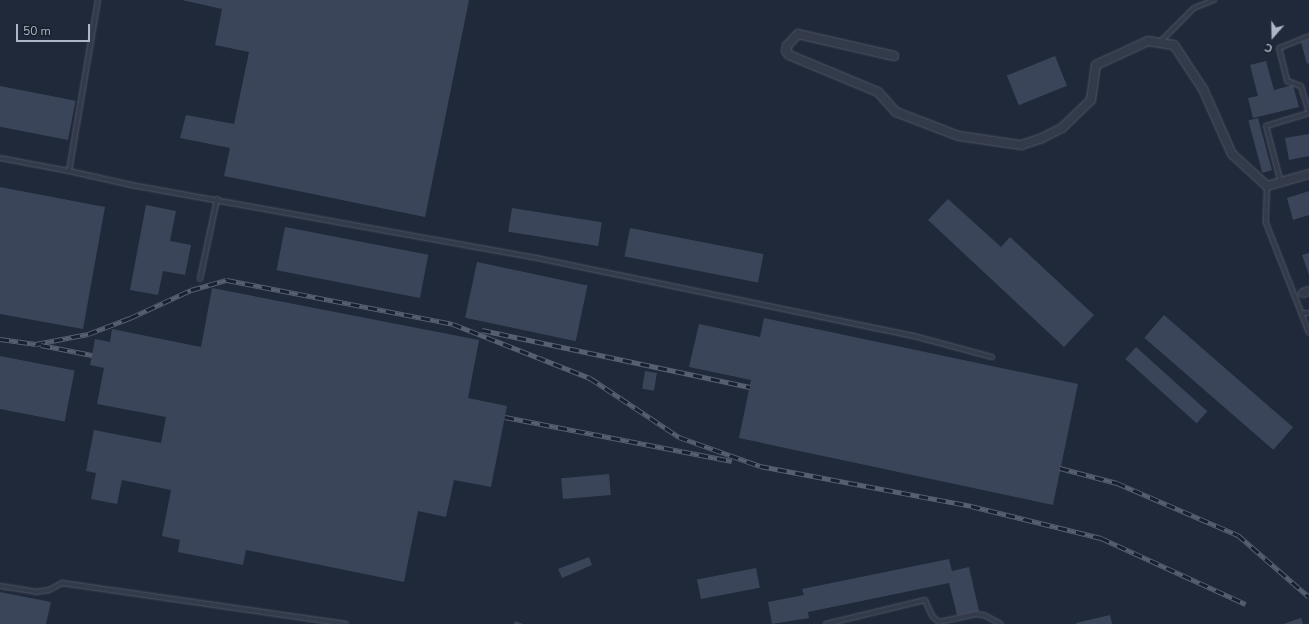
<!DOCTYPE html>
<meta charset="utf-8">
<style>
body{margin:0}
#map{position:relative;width:1309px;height:624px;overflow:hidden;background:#20293a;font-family:"Nunito Sans",sans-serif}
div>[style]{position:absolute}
.building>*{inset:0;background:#3b455a;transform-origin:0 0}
.roads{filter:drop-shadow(0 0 1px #4e5665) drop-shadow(0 0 1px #4e5665)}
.service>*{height:4px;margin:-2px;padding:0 2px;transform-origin:2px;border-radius:2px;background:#333b4a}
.minor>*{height:8px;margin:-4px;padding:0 4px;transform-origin:4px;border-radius:4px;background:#333b4a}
.rail>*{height:4.5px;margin-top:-2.25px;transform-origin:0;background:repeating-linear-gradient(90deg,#19202e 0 9px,#555f71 0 18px);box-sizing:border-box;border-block:1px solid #555f71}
span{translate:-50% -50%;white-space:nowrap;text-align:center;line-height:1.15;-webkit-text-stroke:3px #19202e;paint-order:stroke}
.north{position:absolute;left:1253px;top:16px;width:40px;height:40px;-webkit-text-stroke:3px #19202e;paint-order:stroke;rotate:200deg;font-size:11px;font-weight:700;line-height:16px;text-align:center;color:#aeb6c7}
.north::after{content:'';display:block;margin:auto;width:14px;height:18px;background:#aeb6c7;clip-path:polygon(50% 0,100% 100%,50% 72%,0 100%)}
.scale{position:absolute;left:16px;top:24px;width:74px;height:18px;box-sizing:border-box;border:2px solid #aeb6c7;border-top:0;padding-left:5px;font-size:12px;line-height:14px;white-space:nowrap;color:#aeb6c7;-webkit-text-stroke:3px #19202e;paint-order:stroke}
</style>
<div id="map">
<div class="building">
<div style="clip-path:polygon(182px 0,469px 0,425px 217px,224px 176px,230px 148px,180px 138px,186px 115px,234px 124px,249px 52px,215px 45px,222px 9px)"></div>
<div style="clip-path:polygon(1309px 39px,1309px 63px,1307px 64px,1301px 42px)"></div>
<div style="left:1055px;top:56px;width:32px;height:52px;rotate:68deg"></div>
<div style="clip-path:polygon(1266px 61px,1274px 90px,1293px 85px,1299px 107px,1253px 118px,1248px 98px,1258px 96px,1250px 65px)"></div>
<div style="left:0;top:86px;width:77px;height:40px;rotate:11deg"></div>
<div style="left:1258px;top:118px;width:54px;height:10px;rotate:75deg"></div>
<div style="clip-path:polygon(1309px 134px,1309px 156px,1289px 160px,1285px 138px)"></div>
<div style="clip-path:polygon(0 187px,105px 207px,83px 329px,0 314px)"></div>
<div style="clip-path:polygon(1309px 191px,1309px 215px,1293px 220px,1287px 198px)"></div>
<div style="clip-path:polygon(948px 199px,1001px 247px,1010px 237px,1094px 315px,1064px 347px,928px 220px)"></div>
<div style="clip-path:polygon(146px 205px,176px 211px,170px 241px,191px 245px,185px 275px,163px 271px,158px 295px,130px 290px)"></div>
<div style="left:512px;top:208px;width:91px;height:24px;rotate:9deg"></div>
<div style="left:285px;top:227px;width:146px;height:44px;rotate:11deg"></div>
<div style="left:630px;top:228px;width:136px;height:29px;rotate:11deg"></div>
<div style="clip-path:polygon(1309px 253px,1309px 275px,1302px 255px)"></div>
<div style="left:477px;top:262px;width:113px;height:57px;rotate:12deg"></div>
<div style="clip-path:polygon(212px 288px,479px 340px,468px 398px,507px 406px,491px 487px,454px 480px,446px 517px,418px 511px,404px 582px,246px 550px,243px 565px,178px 552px,180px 540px,162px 536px,171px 490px,122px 480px,117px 504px,91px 499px,96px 473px,86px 471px,94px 430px,161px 443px,166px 417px,97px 404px,104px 368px,90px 365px,95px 339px,110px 342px,112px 329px,201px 347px)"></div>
<div style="left:1164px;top:315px;width:171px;height:30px;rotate:41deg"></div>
<div style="clip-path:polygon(764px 318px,1078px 384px,1053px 505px,739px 438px,751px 380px,689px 367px,699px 324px,760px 337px)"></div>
<div style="left:1136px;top:347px;width:96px;height:16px;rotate:42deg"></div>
<div style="left:0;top:356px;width:76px;height:52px;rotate:11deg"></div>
<div style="left:645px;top:371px;width:12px;height:18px;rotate:9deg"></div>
<div style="left:609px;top:474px;width:21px;height:48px;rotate:85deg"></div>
<div style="clip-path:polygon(589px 557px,592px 565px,562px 578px,558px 569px)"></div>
<div style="clip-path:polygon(949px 559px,952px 571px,969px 567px,979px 611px,957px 615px,949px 583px,808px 612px,809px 618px,772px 624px,768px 602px,804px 595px,802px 589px)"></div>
<div style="left:756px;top:568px;width:20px;height:60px;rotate:79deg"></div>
<div style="clip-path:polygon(0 592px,51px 602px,46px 624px,0 624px)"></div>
<div style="clip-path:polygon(1110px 615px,1112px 624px,1076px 624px,1076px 623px)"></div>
<div style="clip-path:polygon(1301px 618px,1303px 624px,1283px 624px)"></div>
<div style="clip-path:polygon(515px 621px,523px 624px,514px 624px)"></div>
</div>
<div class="roads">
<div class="service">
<div style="left:1309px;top:36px;width:32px;rotate:158deg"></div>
<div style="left:1279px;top:48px;width:34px;rotate:76deg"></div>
<div style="left:1287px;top:81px;width:15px;rotate:20deg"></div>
<div style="left:1301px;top:86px;width:28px;rotate:73deg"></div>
<div style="left:1159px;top:43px;width:49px;rotate:-45deg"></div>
<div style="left:1194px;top:8px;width:22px;rotate:-22deg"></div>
<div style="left:0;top:158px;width:70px;rotate:10.7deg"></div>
<div style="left:69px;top:171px;width:173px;rotate:-80.4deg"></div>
<div style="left:69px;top:171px;width:64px;rotate:12.7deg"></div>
<div style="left:131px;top:185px;width:413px;rotate:10.2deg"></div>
<div style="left:537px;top:258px;width:385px;rotate:11.7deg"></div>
<div style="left:914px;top:336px;width:81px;rotate:15.1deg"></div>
<div style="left:1281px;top:183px;width:59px;rotate:-104.7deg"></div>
<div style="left:1266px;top:126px;width:45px;rotate:-16.8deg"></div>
<div style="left:1267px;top:186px;width:37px;rotate:92deg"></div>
<div style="left:1266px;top:223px;width:118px;rotate:68.6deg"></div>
<div style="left:200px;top:279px;width:82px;rotate:-78deg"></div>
<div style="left:1301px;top:313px;width:8px"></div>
<div style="left:0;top:586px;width:36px;rotate:9deg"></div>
<div style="left:36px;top:592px;width:13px;rotate:-9deg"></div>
<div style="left:49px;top:590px;width:15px;rotate:-28deg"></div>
<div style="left:62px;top:583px;width:287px;rotate:8.2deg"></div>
<div style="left:826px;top:624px;width:102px;rotate:-13.6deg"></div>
<div style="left:925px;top:600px;width:17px;rotate:66deg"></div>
<div style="left:932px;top:616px;width:9px;rotate:41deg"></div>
<div style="left:939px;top:622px;width:38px;rotate:-12deg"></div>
<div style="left:976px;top:614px;width:8px;rotate:7deg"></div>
<div style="left:984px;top:615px;width:19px;rotate:28deg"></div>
</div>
<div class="minor">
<div style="left:894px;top:56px;width:98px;rotate:-167.1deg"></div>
<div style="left:798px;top:34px;width:16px;rotate:133deg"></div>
<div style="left:787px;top:46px;width:5px;rotate:101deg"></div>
<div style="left:786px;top:51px;width:5px;rotate:53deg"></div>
<div style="left:789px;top:55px;width:96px;rotate:22.6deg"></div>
<div style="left:878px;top:92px;width:27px;rotate:48deg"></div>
<div style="left:896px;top:112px;width:67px;rotate:20.9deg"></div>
<div style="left:959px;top:136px;width:63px;rotate:8.3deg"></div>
<div style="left:1021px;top:145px;width:22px;rotate:-18deg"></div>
<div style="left:1042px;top:138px;width:22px;rotate:-27deg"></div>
<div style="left:1062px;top:128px;width:40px;rotate:-44deg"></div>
<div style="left:1091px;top:100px;width:35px;rotate:-82deg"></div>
<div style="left:1096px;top:65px;width:57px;rotate:-24.8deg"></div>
<div style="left:1148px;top:41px;width:26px;rotate:9deg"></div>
<div style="left:1174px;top:45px;width:53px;rotate:56.6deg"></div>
<div style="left:1203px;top:89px;width:71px;rotate:66deg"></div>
<div style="left:1232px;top:154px;width:47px;rotate:42.4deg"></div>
<div style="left:1267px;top:186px;width:44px;rotate:-15.9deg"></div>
<div style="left:1303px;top:293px;width:6px;rotate:-18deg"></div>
</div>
</div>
<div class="rail">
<div style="left:482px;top:330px;width:274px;rotate:12deg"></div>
<div style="left:0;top:339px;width:36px;rotate:8deg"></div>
<div style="left:36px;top:344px;width:53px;rotate:-10.9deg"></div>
<div style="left:88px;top:334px;width:45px;rotate:-20.9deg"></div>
<div style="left:130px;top:318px;width:67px;rotate:-24.7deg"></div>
<div style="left:191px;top:290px;width:37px;rotate:-16deg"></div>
<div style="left:227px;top:280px;width:230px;rotate:11deg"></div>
<div style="left:453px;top:324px;width:147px;rotate:21.5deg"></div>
<div style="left:590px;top:378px;width:107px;rotate:33.5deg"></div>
<div style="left:679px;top:437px;width:86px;rotate:19.7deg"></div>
<div style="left:760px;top:466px;width:215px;rotate:10.7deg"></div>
<div style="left:971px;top:506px;width:134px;rotate:13.8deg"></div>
<div style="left:1101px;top:538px;width:159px;rotate:24.5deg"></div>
<div style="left:41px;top:345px;width:52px;rotate:11.1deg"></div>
<div style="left:505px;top:417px;width:231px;rotate:11deg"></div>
<div style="left:1060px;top:468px;width:59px;rotate:14.7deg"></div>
<div style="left:1117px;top:483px;width:132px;rotate:23.3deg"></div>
<div style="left:1238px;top:535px;width:94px;rotate:41.1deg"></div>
</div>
<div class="north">С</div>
<div class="scale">50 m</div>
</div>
